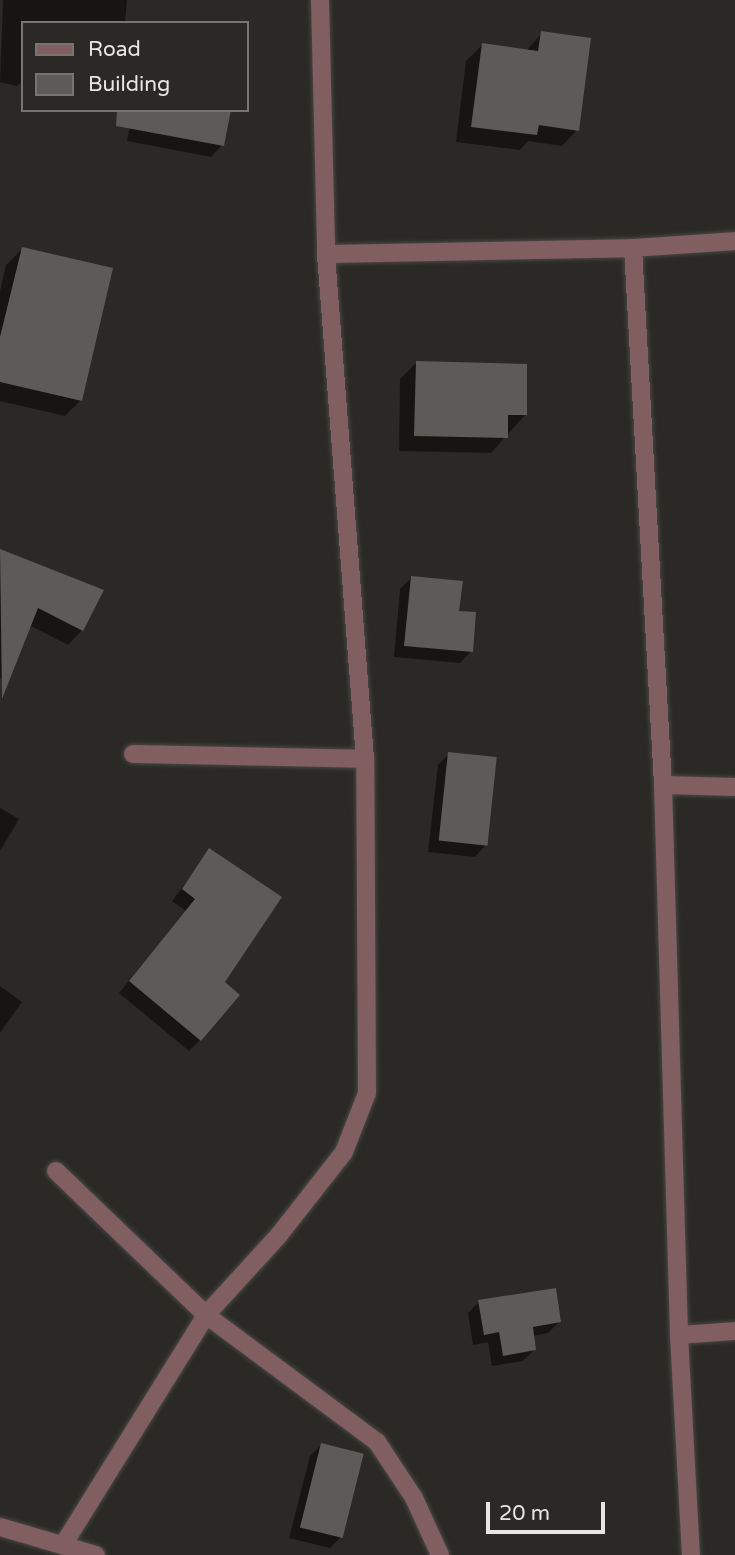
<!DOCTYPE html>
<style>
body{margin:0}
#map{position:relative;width:735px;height:1555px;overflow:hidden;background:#2a2925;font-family:"Varela Round",sans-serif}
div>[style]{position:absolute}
.shadow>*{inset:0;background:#0007}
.building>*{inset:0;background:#5c5b57;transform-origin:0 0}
.roads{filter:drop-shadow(0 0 2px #484744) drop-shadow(0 0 2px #484744)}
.street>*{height:18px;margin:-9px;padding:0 9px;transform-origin:9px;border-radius:9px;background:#815e5f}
span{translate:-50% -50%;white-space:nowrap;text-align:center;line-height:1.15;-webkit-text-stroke:6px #2a2925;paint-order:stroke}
.legend{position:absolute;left:21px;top:21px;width:228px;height:91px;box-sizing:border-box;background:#2a2925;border:2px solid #767571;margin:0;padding:9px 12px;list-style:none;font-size:21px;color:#e7e6e4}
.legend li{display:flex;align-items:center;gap:14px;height:35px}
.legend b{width:35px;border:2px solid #767571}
.scale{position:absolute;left:486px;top:1502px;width:119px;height:32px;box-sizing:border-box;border:4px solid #e7e6e4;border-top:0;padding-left:9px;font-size:21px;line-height:24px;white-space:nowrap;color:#e7e6e4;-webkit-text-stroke:5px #2a2925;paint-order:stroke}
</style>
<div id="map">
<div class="shadow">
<div style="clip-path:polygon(3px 0,127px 0,125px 23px,23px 23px,23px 80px,17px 86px,0 82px)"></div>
<div style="clip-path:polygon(542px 33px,577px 130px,562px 146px,528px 141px,520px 150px,456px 142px,466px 61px,482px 45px,526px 51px)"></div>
<div style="clip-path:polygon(133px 110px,222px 145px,211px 157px,127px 141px)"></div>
<div style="clip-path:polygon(22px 249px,81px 400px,65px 416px,0 401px,0 291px,6px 265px)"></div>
<div style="clip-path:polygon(416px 363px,525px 415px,491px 453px,399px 451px,400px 379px)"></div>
<div style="clip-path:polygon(0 552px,102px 591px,82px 630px,68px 645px,29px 625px,13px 665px,0 679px)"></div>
<div style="clip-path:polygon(411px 578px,457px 612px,471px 651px,460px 663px,394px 657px,400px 589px)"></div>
<div style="clip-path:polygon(449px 754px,486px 845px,475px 857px,428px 852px,438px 765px)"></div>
<div style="clip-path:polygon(0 808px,19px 819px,0 851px)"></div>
<div style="clip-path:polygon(210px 851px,223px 982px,200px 1040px,189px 1051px,119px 993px,186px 911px,172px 901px)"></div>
<div style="clip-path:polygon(0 986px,22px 1002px,0 1033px)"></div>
<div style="clip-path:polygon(479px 1302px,559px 1322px,548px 1333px,533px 1336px,534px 1350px,523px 1361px,492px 1366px,488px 1342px,473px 1345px,468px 1313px)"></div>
<div style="clip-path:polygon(321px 1445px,341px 1537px,330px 1548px,289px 1538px,310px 1456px)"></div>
</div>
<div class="building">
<div style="clip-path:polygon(541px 31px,591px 38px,579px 131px,539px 125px,537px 135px,471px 127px,482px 43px,538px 51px)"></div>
<div style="clip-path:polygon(117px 110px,231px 110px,224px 146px,116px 126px)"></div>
<div style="clip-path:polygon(22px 247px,113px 268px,82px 401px,0 382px,0 337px)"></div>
<div style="clip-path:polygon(416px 361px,527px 364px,527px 415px,508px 415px,508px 438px,414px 436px)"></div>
<div style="clip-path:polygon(0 549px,104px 590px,83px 631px,38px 608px,2px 699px)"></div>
<div style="clip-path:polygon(411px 576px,463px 581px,459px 611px,476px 612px,473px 652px,404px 646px)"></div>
<div style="left:448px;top:752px;width:49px;height:89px;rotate:6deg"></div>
<div style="clip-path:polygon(209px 848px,282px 897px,225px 982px,240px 995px,201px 1041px,129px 981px,195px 899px,182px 889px)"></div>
<div style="clip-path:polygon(556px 1288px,561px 1322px,533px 1327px,536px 1350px,503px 1356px,499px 1332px,484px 1335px,478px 1300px)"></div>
<div style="left:321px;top:1443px;width:44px;height:87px;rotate:14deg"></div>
</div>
<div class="roads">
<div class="street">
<div style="left:320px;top:0;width:254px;rotate:88.6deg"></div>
<div style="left:326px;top:254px;width:307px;rotate:-1.1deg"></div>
<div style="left:633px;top:248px;width:538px;rotate:86.8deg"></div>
<div style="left:663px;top:785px;width:550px;rotate:88.33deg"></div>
<div style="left:679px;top:1335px;width:220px;rotate:86.9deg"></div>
<div style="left:633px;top:248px;width:102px;rotate:-3.9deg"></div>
<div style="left:133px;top:754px;width:232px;rotate:1.2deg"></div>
<div style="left:663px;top:785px;width:72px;rotate:1.6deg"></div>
<div style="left:56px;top:1171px;width:208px;rotate:43.8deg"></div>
<div style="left:206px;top:1315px;width:213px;rotate:36.6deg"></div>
<div style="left:377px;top:1442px;width:67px;rotate:56.5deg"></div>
<div style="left:414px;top:1498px;width:63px;rotate:65.5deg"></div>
<div style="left:679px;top:1335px;width:56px;rotate:-4.1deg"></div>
<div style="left:0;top:1527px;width:100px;rotate:16.3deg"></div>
<div style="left:63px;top:1545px;width:271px;rotate:-58.1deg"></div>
<div style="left:206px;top:1315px;width:108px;rotate:-47.6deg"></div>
<div style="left:279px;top:1235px;width:105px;rotate:-51.9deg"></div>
<div style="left:344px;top:1152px;width:63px;rotate:-68.7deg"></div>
<div style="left:367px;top:1093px;width:334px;rotate:-90.3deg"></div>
<div style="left:365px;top:759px;width:507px;rotate:-94.42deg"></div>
</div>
</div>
<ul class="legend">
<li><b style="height:9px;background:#815e5f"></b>Road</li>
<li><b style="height:19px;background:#5c5b57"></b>Building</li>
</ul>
<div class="scale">20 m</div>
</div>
